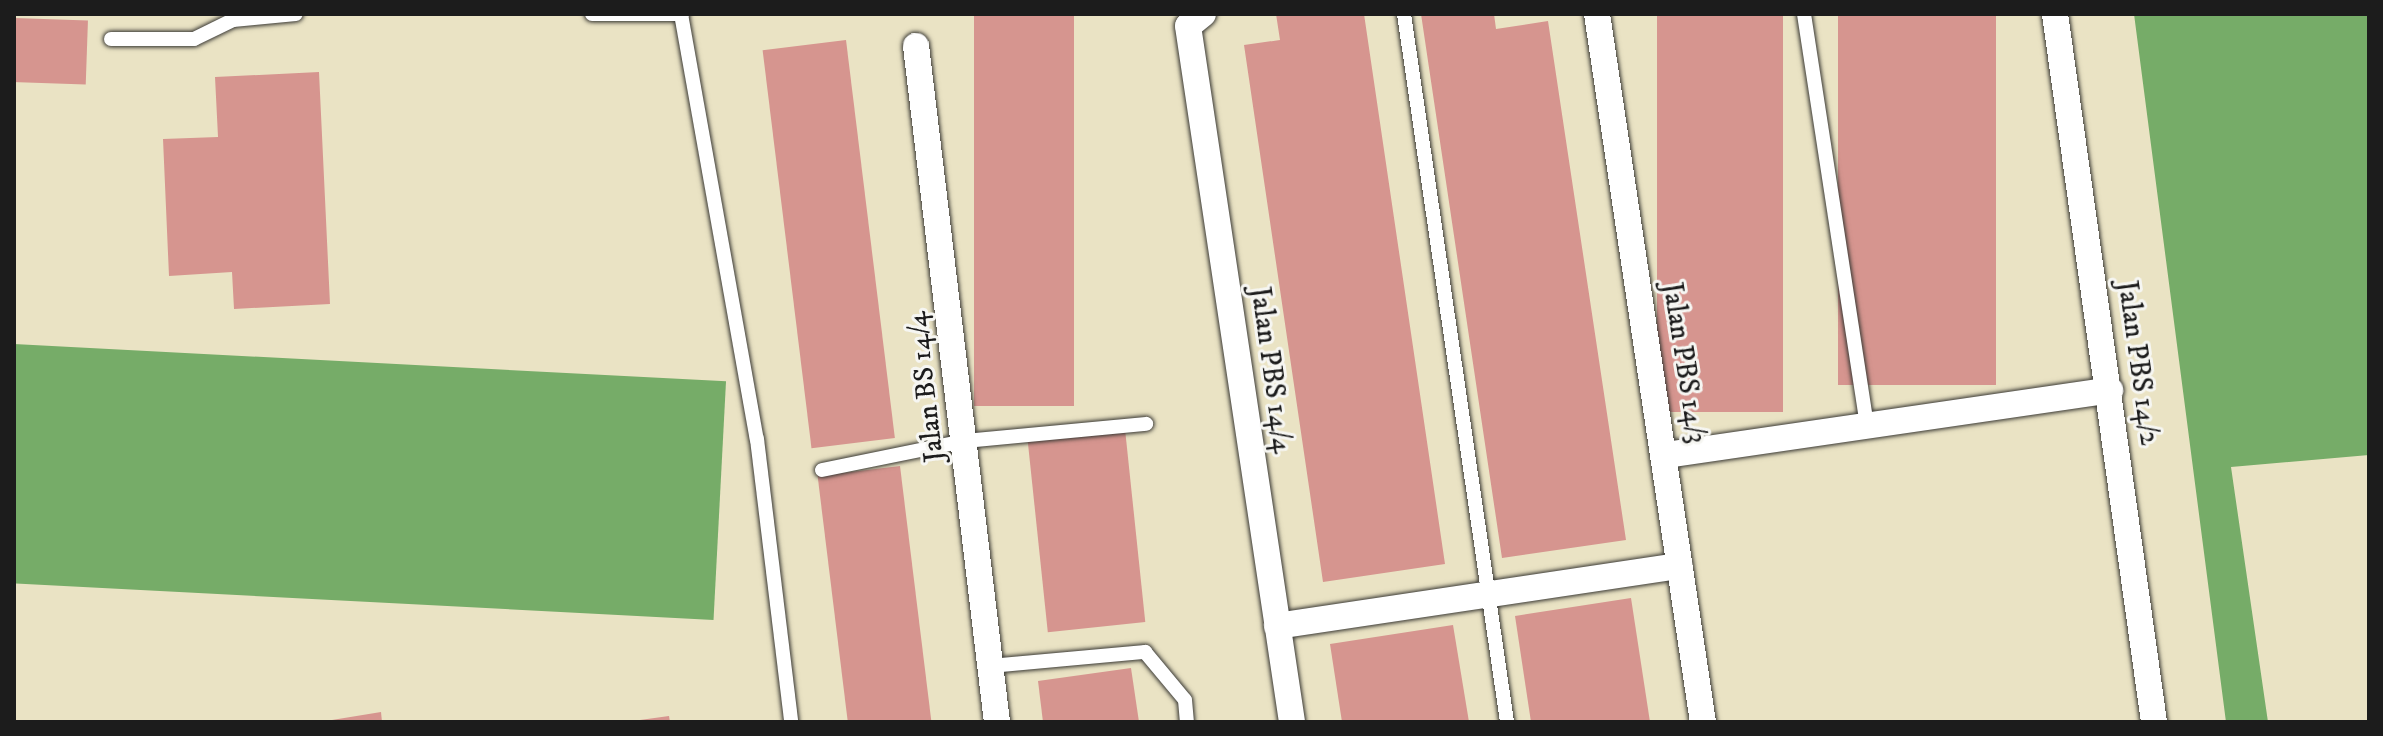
<!DOCTYPE html>
<style>
body{margin:0}
#map{position:relative;width:2383px;height:736px;overflow:hidden;background:#eae3c4;font-family:"IM FELL DW Pica",serif}
div>[style]{position:absolute}
.forest>*{inset:0;background:#76ac68;transform-origin:0 0}
.building>*{inset:0;background:#d6958f;transform-origin:0 0}
.roads{filter:drop-shadow(0 0 2px #3b3a35) drop-shadow(0 0 2px #3b3a35)}
.service>*{height:14px;margin:-7px;padding:0 7px;transform-origin:7px;border-radius:7px;background:#fff}
.minor>*{height:26px;margin:-13px;padding:0 13px;transform-origin:13px;border-radius:13px;background:#fff}
span{translate:-50% -50%;white-space:nowrap;text-align:center;line-height:1.15;-webkit-text-stroke:6px #f6f6f2;paint-order:stroke}
.street-label{font-size:28px;color:#1c1c1c}
.frame{position:absolute;inset:0;border:16px solid #1c1c1c;pointer-events:none}
</style>
<div id="map">
<div class="forest">
<div style="clip-path:polygon(2134px 14px,2369px 14px,2369px 455px,2231px 467px,2268px 722px,2226px 722px)"></div>
<div style="left:14px;top:344px;width:713px;height:239px;rotate:3deg"></div>
</div>
<div class="building">
<div style="left:974px;top:14px;width:100px;height:392px"></div>
<div style="clip-path:polygon(1276px 14px,1364px 14px,1445px 564px,1323px 582px,1244px 45px,1280px 40px)"></div>
<div style="clip-path:polygon(1421px 14px,1494px 14px,1496px 29px,1548px 21px,1626px 540px,1502px 558px)"></div>
<div style="left:1657px;top:14px;width:126px;height:398px"></div>
<div style="left:1838px;top:14px;width:158px;height:371px"></div>
<div style="left:14px;top:18px;width:74px;height:64px;rotate:2deg"></div>
<div style="left:846px;top:40px;width:401px;height:84px;rotate:83deg"></div>
<div style="clip-path:polygon(319px 72px,330px 304px,234px 309px,232px 272px,169px 276px,163px 139px,218px 137px,215px 77px)"></div>
<div style="left:1125px;top:429px;width:194px;height:98px;rotate:84deg"></div>
<div style="left:900px;top:466px;width:258px;height:83px;rotate:83deg"></div>
<div style="clip-path:polygon(1631px 598px,1650px 722px,1531px 722px,1515px 616px)"></div>
<div style="clip-path:polygon(1453px 625px,1469px 722px,1342px 722px,1330px 644px)"></div>
<div style="clip-path:polygon(1131px 668px,1139px 722px,1043px 722px,1038px 681px)"></div>
<div style="clip-path:polygon(381px 712px,382px 722px,332px 722px,332px 720px)"></div>
<div style="clip-path:polygon(669px 716px,670px 722px,640px 722px,640px 720px)"></div>
</div>
<div class="roads">
<div class="service">
<div style="left:592px;top:14px;width:90px"></div>
<div style="left:681px;top:14px;width:432px;rotate:79.9deg"></div>
<div style="left:757px;top:439px;width:285px;rotate:83.1deg"></div>
<div style="left:1404px;top:14px;width:715px;rotate:81.72deg"></div>
<div style="left:1804px;top:14px;width:417px;rotate:81.3deg"></div>
<div style="left:111px;top:39px;width:83px"></div>
<div style="left:194px;top:39px;width:43px;rotate:-26deg"></div>
<div style="left:233px;top:20px;width:63px;rotate:-5.4deg"></div>
<div style="left:822px;top:470px;width:146px;rotate:-11.5deg"></div>
<div style="left:965px;top:441px;width:182px;rotate:-5.4deg"></div>
<div style="left:990px;top:666px;width:156px;rotate:-5.2deg"></div>
<div style="left:1145px;top:652px;width:62px;rotate:50.2deg"></div>
<div style="left:1185px;top:700px;width:22px;rotate:85deg"></div>
</div>
<div class="minor">
<div style="left:1203px;top:14px;width:19px;rotate:141deg"></div>
<div style="left:1188px;top:26px;width:704px;rotate:81.5deg"></div>
<div style="left:1597px;top:14px;width:716px;rotate:81.49deg"></div>
<div style="left:2055px;top:14px;width:715px;rotate:82.04deg"></div>
<div style="left:916px;top:46px;width:681px;rotate:83.17deg"></div>
<div style="left:1666px;top:455px;width:449px;rotate:-8.3deg"></div>
<div style="left:1277px;top:626px;width:407px;rotate:-8.5deg"></div>
</div>
</div>
<div class="street-label">
<span style="left:1684px;top:363px;rotate:81deg">Jalan PBS 14/3</span>
<span style="left:2138px;top:363px;rotate:82deg">Jalan PBS 14/2</span>
<span style="left:1271px;top:370px;rotate:82deg">Jalan PBS 14/4</span>
<span style="left:926px;top:387px;rotate:-97deg">Jalan BS 14/4</span>
</div>
<div class="frame"></div>
</div>
